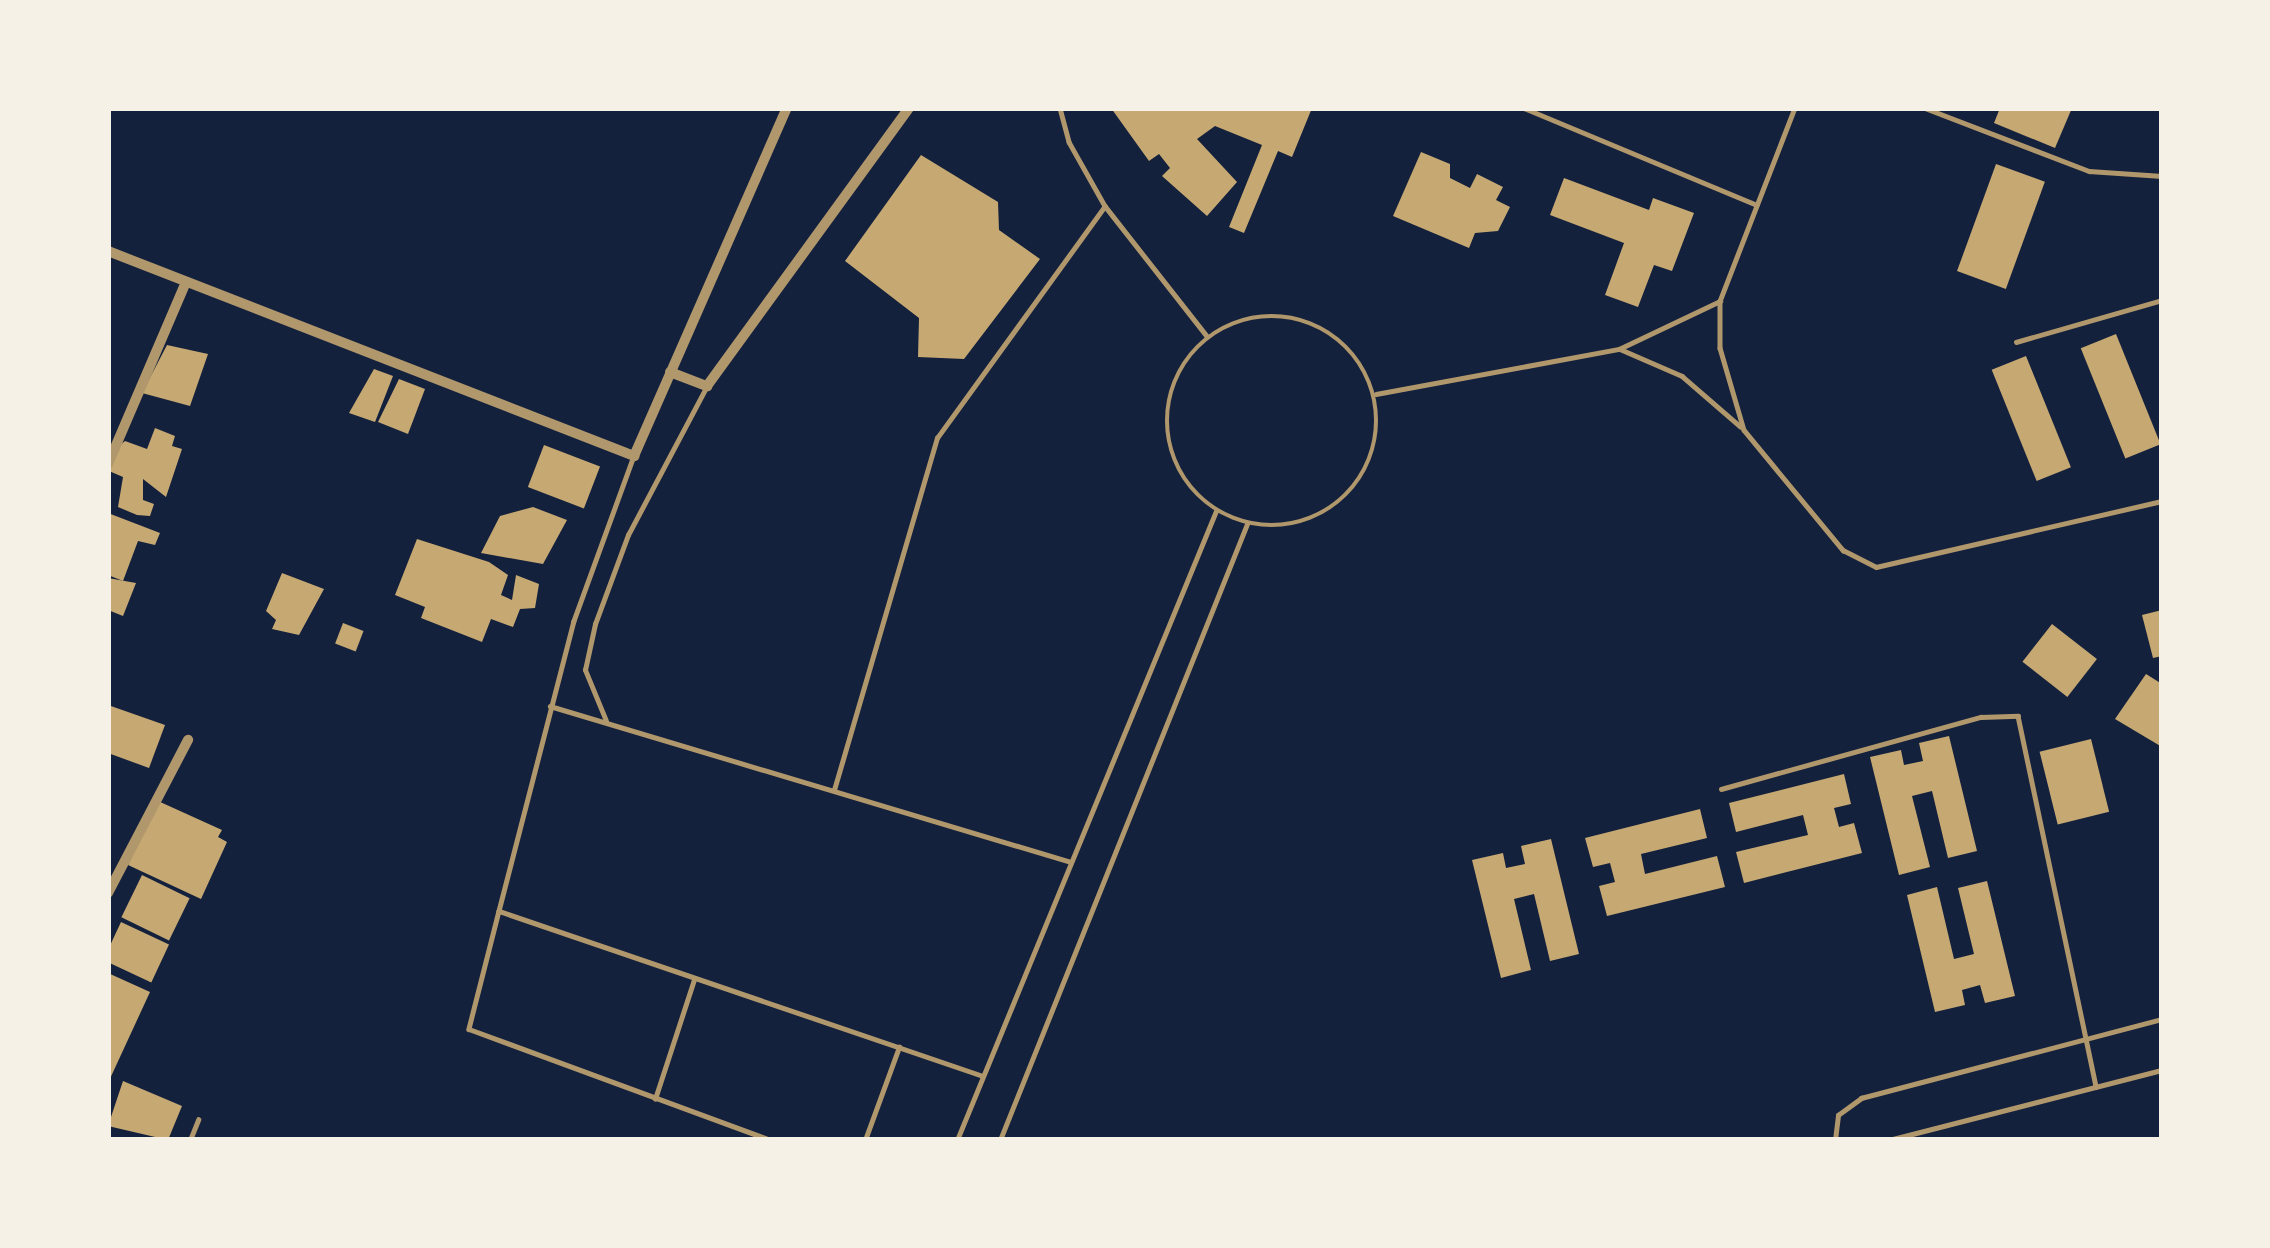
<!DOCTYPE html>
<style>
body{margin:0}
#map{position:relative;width:2270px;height:1248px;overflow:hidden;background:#14213d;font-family:"Noto Serif",serif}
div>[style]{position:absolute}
.building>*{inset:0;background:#c6a872;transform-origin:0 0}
.service>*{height:4.5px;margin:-2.25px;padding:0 2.25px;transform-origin:2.25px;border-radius:2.25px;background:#b1986c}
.service>.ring{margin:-2.25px;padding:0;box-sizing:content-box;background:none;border:4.5px solid #b1986c;border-radius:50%}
.minor>*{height:10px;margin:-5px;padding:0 5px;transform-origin:5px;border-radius:5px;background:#b1986c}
span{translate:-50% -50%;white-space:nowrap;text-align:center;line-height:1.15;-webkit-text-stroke:9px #f6f1e7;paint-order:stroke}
.frame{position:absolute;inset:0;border:111px solid #f6f1e7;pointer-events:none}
</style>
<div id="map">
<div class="building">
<div style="clip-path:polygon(1111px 108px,1312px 108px,1292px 157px,1278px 151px,1244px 233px,1229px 227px,1262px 145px,1215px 126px,1197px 139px,1237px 182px,1207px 216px,1162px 176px,1170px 168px,1159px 154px,1149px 161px)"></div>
<div style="clip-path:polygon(2000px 108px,2072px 108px,2055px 148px,1994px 123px)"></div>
<div style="clip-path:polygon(1421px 152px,1450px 164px,1450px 178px,1470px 188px,1477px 174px,1503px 187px,1496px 200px,1510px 207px,1498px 231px,1475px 233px,1469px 248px,1393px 216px)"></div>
<div style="clip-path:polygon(921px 155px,998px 202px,999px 230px,1040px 259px,964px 359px,918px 357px,919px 318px,845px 261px)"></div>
<div style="left:1996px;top:164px;width:52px;height:114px;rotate:20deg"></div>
<div style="clip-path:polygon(1564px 178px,1649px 210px,1653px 198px,1694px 213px,1672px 271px,1654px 265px,1638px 307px,1605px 295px,1624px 243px,1550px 215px)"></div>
<div style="left:2116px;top:334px;width:119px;height:38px;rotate:68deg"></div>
<div style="clip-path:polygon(167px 345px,208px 354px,190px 406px,142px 393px)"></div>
<div style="left:2026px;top:356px;width:120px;height:37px;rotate:68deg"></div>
<div style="clip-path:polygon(374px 369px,393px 376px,375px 422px,349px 413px)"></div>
<div style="clip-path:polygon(399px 379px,425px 389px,408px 434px,378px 422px)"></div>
<div style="clip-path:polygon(155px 428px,175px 436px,172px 446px,182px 449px,166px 497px,143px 479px,143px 500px,154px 504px,150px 516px,137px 515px,118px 507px,123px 477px,109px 471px,118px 447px,125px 441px,147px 449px)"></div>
<div style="left:544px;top:445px;width:60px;height:45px;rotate:21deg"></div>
<div style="clip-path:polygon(533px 507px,567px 520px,543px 564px,481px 553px,500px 516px)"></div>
<div style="clip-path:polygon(108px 513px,160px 533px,155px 545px,138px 541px,123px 581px,108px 575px)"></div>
<div style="clip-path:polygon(417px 539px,489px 562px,508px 575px,501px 595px,512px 600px,516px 575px,539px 584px,535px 608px,520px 609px,513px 627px,491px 619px,482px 642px,421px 618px,425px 607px,395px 595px)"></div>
<div style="clip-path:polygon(282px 573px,324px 589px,299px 635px,272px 629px,276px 620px,266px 611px)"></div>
<div style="clip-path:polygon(108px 578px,136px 583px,123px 616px,108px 610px)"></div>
<div style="clip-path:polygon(2162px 610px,2162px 656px,2153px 658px,2142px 615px)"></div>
<div style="left:343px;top:623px;width:22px;height:22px;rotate:21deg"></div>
<div style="left:2052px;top:624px;width:57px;height:48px;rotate:38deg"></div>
<div style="clip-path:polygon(2146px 674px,2162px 684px,2162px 747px,2115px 719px)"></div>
<div style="clip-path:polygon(108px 705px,165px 725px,149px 768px,108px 753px)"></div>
<div style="clip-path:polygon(1949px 736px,1977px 851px,1948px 858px,1932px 791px,1912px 796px,1930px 867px,1899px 875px,1870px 757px,1901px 750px,1904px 765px,1923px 761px,1919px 743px)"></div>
<div style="left:2091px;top:739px;width:75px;height:53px;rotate:76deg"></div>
<div style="clip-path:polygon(1844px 774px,1851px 804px,1834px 808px,1839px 827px,1854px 823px,1862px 853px,1744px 883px,1736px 852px,1808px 835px,1803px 815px,1736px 832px,1729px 803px)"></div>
<div style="clip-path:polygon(158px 801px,222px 830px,218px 837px,227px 842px,201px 899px,128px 865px)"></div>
<div style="clip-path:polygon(1700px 809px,1707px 838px,1641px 854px,1645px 874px,1717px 856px,1725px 887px,1607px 916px,1599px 886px,1615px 882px,1610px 863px,1593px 867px,1585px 838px)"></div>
<div style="clip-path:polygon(1551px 839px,1579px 954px,1550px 961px,1534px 894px,1514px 899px,1531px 970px,1501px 978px,1472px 860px,1503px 853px,1506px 868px,1525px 864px,1521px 846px)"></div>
<div style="left:142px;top:875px;width:53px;height:47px;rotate:26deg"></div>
<div style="clip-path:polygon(1987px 881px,2015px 996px,1985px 1003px,1980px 985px,1962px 990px,1965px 1005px,1935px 1012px,1907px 895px,1937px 887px,1954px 959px,1974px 954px,1958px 888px)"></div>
<div style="left:121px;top:922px;width:53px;height:42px;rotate:25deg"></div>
<div style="clip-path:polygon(108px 973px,150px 992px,108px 1083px)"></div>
<div style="clip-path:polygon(123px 1081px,182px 1106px,168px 1140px,108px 1126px)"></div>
</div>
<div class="service">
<div style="left:1060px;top:108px;width:35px;rotate:75deg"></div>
<div style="left:1069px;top:142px;width:73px;rotate:60.6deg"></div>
<div style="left:1524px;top:108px;width:252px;rotate:22.6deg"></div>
<div style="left:1795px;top:108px;width:207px;rotate:111.2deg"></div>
<div style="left:1720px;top:301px;width:47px;rotate:90deg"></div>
<div style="left:1720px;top:348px;width:85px;rotate:73.7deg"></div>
<div style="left:1744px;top:430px;width:156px;rotate:50.5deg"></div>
<div style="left:1843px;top:550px;width:37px;rotate:27deg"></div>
<div style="left:1876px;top:567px;width:294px;rotate:-13deg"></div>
<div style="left:1925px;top:108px;width:176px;rotate:21deg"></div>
<div style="left:2089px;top:171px;width:73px;rotate:3.9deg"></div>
<div class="ring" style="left:1167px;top:316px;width:205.5px;height:205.5px"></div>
<div style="left:2016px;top:342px;width:152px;rotate:-16deg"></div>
<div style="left:1620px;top:349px;width:68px;rotate:23.5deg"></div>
<div style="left:1682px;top:376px;width:77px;rotate:40.8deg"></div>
<div style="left:1376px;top:394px;width:247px;rotate:-10.5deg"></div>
<div style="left:1619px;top:349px;width:112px;rotate:-25.4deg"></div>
<div style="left:634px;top:456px;width:176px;rotate:110deg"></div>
<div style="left:574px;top:621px;width:300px;rotate:104.5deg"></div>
<div style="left:499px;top:911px;width:511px;rotate:18.82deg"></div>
<div style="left:550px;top:706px;width:544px;rotate:16.67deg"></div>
<div style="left:606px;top:721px;width:55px;rotate:-112.4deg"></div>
<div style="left:585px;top:670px;width:47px;rotate:-77.7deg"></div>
<div style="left:595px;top:624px;width:95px;rotate:-69.7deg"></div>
<div style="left:628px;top:535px;width:169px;rotate:-62.1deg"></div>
<div style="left:1721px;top:789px;width:270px;rotate:-15.5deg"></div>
<div style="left:1981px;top:717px;width:37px;rotate:-2deg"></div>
<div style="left:2018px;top:716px;width:379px;rotate:78.1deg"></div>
<div style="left:834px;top:790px;width:367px;rotate:-73.7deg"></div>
<div style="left:937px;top:438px;width:286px;rotate:-54.1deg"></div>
<div style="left:1105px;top:206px;width:165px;rotate:51.9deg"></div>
<div style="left:499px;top:911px;width:122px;rotate:104.3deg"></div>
<div style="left:469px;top:1029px;width:321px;rotate:20.2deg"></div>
<div style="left:655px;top:1099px;width:125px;rotate:-71.9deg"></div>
<div style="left:190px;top:1140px;width:22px;rotate:-68deg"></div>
<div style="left:865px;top:1140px;width:99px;rotate:-69.9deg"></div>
<div style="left:957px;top:1140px;width:680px;rotate:-67.62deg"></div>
<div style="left:1000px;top:1140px;width:664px;rotate:-68.15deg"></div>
<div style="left:1835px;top:1140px;width:25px;rotate:-83deg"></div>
<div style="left:1838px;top:1115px;width:29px;rotate:-36deg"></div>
<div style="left:1861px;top:1098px;width:311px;rotate:-14.7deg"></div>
<div style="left:1889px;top:1140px;width:282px;rotate:-14.4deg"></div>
</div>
<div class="minor">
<div style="left:108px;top:251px;width:565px;rotate:21.29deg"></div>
<div style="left:634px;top:456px;width:380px;rotate:-66.3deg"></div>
<div style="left:670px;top:372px;width:40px;rotate:21deg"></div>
<div style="left:707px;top:386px;width:344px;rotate:-54deg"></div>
<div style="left:108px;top:464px;width:198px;rotate:-66.8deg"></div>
<div style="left:108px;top:893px;width:173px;rotate:-62.4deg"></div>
</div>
<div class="frame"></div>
</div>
